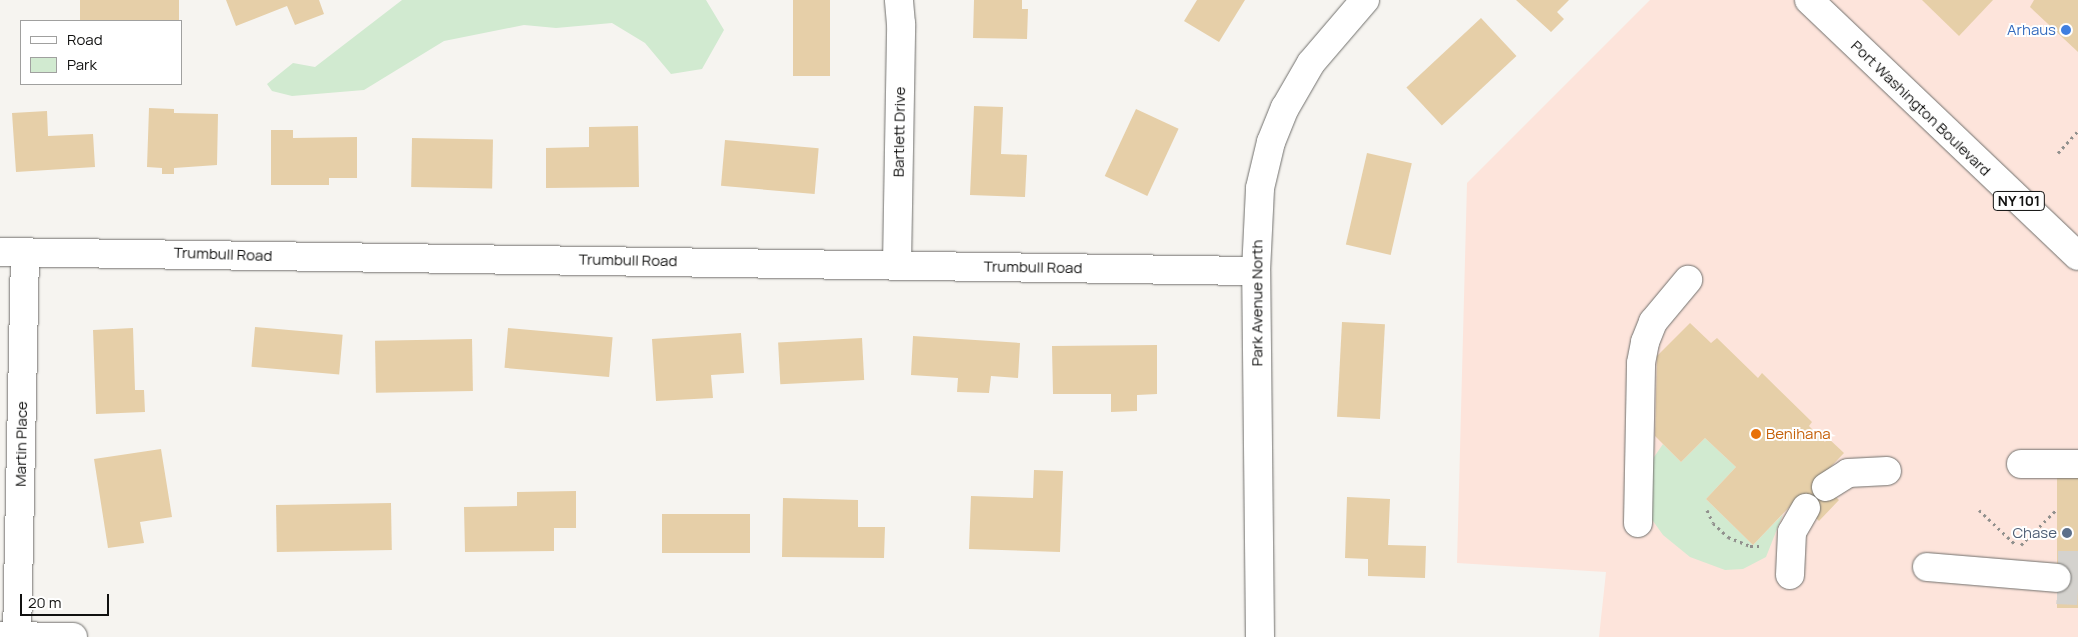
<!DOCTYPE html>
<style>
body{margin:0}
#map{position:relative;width:2078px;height:637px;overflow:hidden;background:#f6f4f0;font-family:Manrope,sans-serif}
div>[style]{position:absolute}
.commercial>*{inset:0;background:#fde4db}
.green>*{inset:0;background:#d1ead0}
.building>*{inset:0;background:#e6cfa8;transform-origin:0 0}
.minor-tunnel>*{height:28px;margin-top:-14px;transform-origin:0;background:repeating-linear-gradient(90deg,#d4d2ce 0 28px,transparent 0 42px)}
.path>*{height:3px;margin-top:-1.5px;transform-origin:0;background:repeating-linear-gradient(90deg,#91908d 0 2.5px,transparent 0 6.5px)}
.roads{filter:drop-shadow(0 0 1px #71706d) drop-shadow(0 0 1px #71706d)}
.minor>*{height:28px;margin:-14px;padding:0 14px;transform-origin:14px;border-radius:14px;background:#fff}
.major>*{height:28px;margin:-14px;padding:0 14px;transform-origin:14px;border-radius:14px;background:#fff}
.dots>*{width:14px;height:14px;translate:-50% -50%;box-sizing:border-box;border:2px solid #fff;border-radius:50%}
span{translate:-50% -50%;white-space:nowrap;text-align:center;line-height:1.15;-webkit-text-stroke:4px #fff;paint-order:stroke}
.shield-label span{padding:1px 4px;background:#fff;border:1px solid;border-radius:4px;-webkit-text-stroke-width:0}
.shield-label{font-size:14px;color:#111110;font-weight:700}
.shop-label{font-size:15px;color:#366cbe}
.right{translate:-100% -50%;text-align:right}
.street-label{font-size:15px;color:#111110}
.food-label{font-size:15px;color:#c56008}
.left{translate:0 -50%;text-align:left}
.service-label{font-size:15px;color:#4e5e75}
.legend{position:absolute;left:20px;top:20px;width:162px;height:65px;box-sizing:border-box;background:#fff;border:1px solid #a0a09f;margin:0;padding:6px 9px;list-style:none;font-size:15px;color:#111110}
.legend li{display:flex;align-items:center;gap:10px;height:25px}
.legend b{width:25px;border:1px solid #a0a09f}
.scale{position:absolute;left:20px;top:594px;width:89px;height:22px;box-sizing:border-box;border:2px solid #111110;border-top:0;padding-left:6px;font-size:15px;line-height:18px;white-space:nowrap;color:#111110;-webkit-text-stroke:4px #fff;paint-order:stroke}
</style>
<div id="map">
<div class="commercial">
<div style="clip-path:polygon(1650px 0,2078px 0,2078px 637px,1599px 637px,1606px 572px,1457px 563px,1467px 183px)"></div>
</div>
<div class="green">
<div style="clip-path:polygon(402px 0,706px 0,724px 30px,702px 69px,671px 74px,645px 43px,612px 23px,556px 28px,524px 25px,444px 41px,364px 90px,292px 96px,272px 91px,267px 84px,293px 63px,315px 67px)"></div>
<div style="clip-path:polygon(1705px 438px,1736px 467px,1706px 499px,1753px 545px,1783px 514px,1766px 557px,1743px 569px,1725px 570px,1690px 557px,1663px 535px,1648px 514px,1652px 460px,1663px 444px,1681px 462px)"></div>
</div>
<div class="building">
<div style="left:80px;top:0;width:99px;height:21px"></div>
<div style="clip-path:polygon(226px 0,319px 0,324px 14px,295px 25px,287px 6px,236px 26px)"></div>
<div style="left:793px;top:0;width:37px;height:76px"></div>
<div style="clip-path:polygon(974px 0,1022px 0,1022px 9px,1028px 9px,1027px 39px,973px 38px)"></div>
<div style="clip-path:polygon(1197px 0,1245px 0,1219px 42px,1184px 21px)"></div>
<div style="clip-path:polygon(1516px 0,1569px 0,1557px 12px,1564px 19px,1551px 32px)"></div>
<div style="clip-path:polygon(1922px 0,1993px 0,1959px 36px)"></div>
<div style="clip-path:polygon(2034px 0,2078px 0,2078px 52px,2030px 7px)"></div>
<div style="left:1481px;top:18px;width:52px;height:102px;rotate:47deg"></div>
<div style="clip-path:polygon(974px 106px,1003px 107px,1001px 154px,1027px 155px,1025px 197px,970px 195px)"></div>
<div style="clip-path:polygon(149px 108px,174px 109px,174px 113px,218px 114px,217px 165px,174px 168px,174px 174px,162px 174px,162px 168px,147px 167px)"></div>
<div style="left:1136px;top:109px;width:47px;height:74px;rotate:25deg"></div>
<div style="clip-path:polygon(47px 111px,48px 136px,93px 134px,95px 167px,16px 172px,12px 113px)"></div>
<div style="clip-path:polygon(638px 126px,639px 187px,546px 188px,546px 148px,589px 147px,589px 127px)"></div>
<div style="clip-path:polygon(271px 130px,293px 130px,293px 138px,357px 137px,357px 178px,329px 178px,329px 185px,271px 185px)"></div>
<div style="left:412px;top:138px;width:81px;height:49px;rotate:1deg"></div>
<div style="left:725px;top:140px;width:94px;height:46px;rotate:5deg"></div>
<div style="left:1367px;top:153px;width:46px;height:94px;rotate:13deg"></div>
<div style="left:1342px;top:322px;width:43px;height:95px;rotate:3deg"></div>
<div style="clip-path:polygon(1690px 323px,1711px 343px,1717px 338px,1758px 378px,1762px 373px,1812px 422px,1809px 426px,1825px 442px,1828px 438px,1844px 453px,1818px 480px,1839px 500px,1819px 521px,1797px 499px,1753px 545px,1706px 499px,1736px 467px,1705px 438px,1681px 462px,1655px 436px,1657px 356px)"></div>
<div style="left:255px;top:327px;width:88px;height:40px;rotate:5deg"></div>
<div style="clip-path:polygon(133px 328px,135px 390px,144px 390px,145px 412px,96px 414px,93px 330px)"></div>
<div style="left:508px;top:328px;width:105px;height:40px;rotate:5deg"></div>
<div style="clip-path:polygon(741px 333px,744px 373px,711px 375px,713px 398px,656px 401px,652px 339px)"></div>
<div style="clip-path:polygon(913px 336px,1020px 343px,1018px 378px,991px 376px,989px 393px,957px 392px,958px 378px,911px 375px)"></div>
<div style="left:862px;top:338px;width:42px;height:84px;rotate:87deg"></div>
<div style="left:472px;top:339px;width:52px;height:97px;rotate:89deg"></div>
<div style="clip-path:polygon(1157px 345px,1157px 394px,1137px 395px,1137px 411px,1111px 412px,1111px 394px,1053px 394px,1052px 346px)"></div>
<div style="clip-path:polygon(161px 449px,172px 517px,140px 522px,144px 543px,108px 548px,94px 459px)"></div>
<div style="clip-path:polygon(1034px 470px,1063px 471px,1060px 552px,969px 549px,971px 496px,1033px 498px)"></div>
<div style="left:2057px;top:477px;width:21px;height:131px"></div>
<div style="clip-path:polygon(576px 491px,576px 528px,554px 528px,554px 551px,465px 552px,464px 507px,517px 506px,517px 492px)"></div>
<div style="clip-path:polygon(1347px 497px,1390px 499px,1388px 545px,1426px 546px,1425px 578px,1368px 576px,1368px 559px,1345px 558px)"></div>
<div style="clip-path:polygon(783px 498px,858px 500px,858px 527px,885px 527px,884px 558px,782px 557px)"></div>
<div style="left:391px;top:503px;width:47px;height:115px;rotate:89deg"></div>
<div style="left:662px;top:514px;width:88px;height:39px"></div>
</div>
<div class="minor-tunnel">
<div style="left:2058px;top:565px;width:20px"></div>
<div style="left:2057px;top:590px;width:21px;rotate:3deg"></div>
</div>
<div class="path">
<div style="left:2058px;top:153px;width:30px;rotate:-48deg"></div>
<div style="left:1707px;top:510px;width:14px;rotate:65deg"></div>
<div style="left:1713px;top:523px;width:21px;rotate:43deg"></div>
<div style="left:1728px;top:537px;width:24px;rotate:22deg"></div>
<div style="left:1750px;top:546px;width:13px"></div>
<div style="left:1979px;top:510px;width:50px;rotate:43.4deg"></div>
<div style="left:2021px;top:545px;width:51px;rotate:-45deg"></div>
</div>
<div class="roads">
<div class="minor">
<div style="left:0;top:252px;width:1256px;rotate:0.87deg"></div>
<div style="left:897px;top:264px;width:240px;rotate:-89deg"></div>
<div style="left:901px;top:24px;width:24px;rotate:-95deg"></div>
<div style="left:2021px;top:464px;width:57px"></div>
<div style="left:1826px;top:487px;width:26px;rotate:-32deg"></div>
<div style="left:1848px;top:473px;width:39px;rotate:-3deg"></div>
<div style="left:1638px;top:523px;width:160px;rotate:-88.9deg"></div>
<div style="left:1641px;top:363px;width:21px;rotate:-79deg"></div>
<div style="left:1645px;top:342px;width:22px;rotate:-68deg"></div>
<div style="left:1653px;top:322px;width:55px;rotate:-50.2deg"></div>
<div style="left:1927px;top:567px;width:130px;rotate:4.8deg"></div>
<div style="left:1790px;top:575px;width:43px;rotate:-87.3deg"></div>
<div style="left:1792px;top:532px;width:28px;rotate:-60deg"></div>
<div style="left:0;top:636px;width:73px;rotate:0.8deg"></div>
<div style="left:17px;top:636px;width:384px;rotate:-88.8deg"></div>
<div style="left:1260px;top:637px;width:366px;rotate:-90.6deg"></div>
<div style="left:1256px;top:271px;width:83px;rotate:-87.2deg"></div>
<div style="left:1260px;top:188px;width:47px;rotate:-76.6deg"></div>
<div style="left:1271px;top:142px;width:37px;rotate:-68deg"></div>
<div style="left:1285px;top:108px;width:52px;rotate:-60deg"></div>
<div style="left:1311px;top:63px;width:83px;rotate:-49.4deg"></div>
</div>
<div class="major">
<div style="left:1809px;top:0;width:371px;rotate:43.6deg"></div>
</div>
</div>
<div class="dots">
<div style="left:2066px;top:30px;background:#3f7fe0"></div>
<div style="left:1756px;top:434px;background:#e8710a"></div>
<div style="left:2067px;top:533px;background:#5c6f8a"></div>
</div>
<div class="shield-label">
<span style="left:2019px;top:201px">NY 101</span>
</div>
<div class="shop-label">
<span class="right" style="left:2056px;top:30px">Arhaus</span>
</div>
<div class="street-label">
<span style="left:1921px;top:108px;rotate:44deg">Port Washington Boulevard</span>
<span style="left:899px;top:132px;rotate:-89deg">Bartlett Drive</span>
<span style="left:223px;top:254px;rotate:2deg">Trumbull Road</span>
<span style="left:628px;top:260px;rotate:1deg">Trumbull Road</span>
<span style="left:1033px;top:267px;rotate:1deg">Trumbull Road</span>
<span style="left:1257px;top:303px;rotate:-90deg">Park Avenue North</span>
<span style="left:21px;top:444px;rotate:-89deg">Martin Place</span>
</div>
<div class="food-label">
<span class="left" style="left:1766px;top:434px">Benihana</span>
</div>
<div class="service-label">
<span class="right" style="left:2057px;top:533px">Chase</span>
</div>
<ul class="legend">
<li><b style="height:6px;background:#fff"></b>Road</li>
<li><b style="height:14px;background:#d1ead0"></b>Park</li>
</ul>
<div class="scale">20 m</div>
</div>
